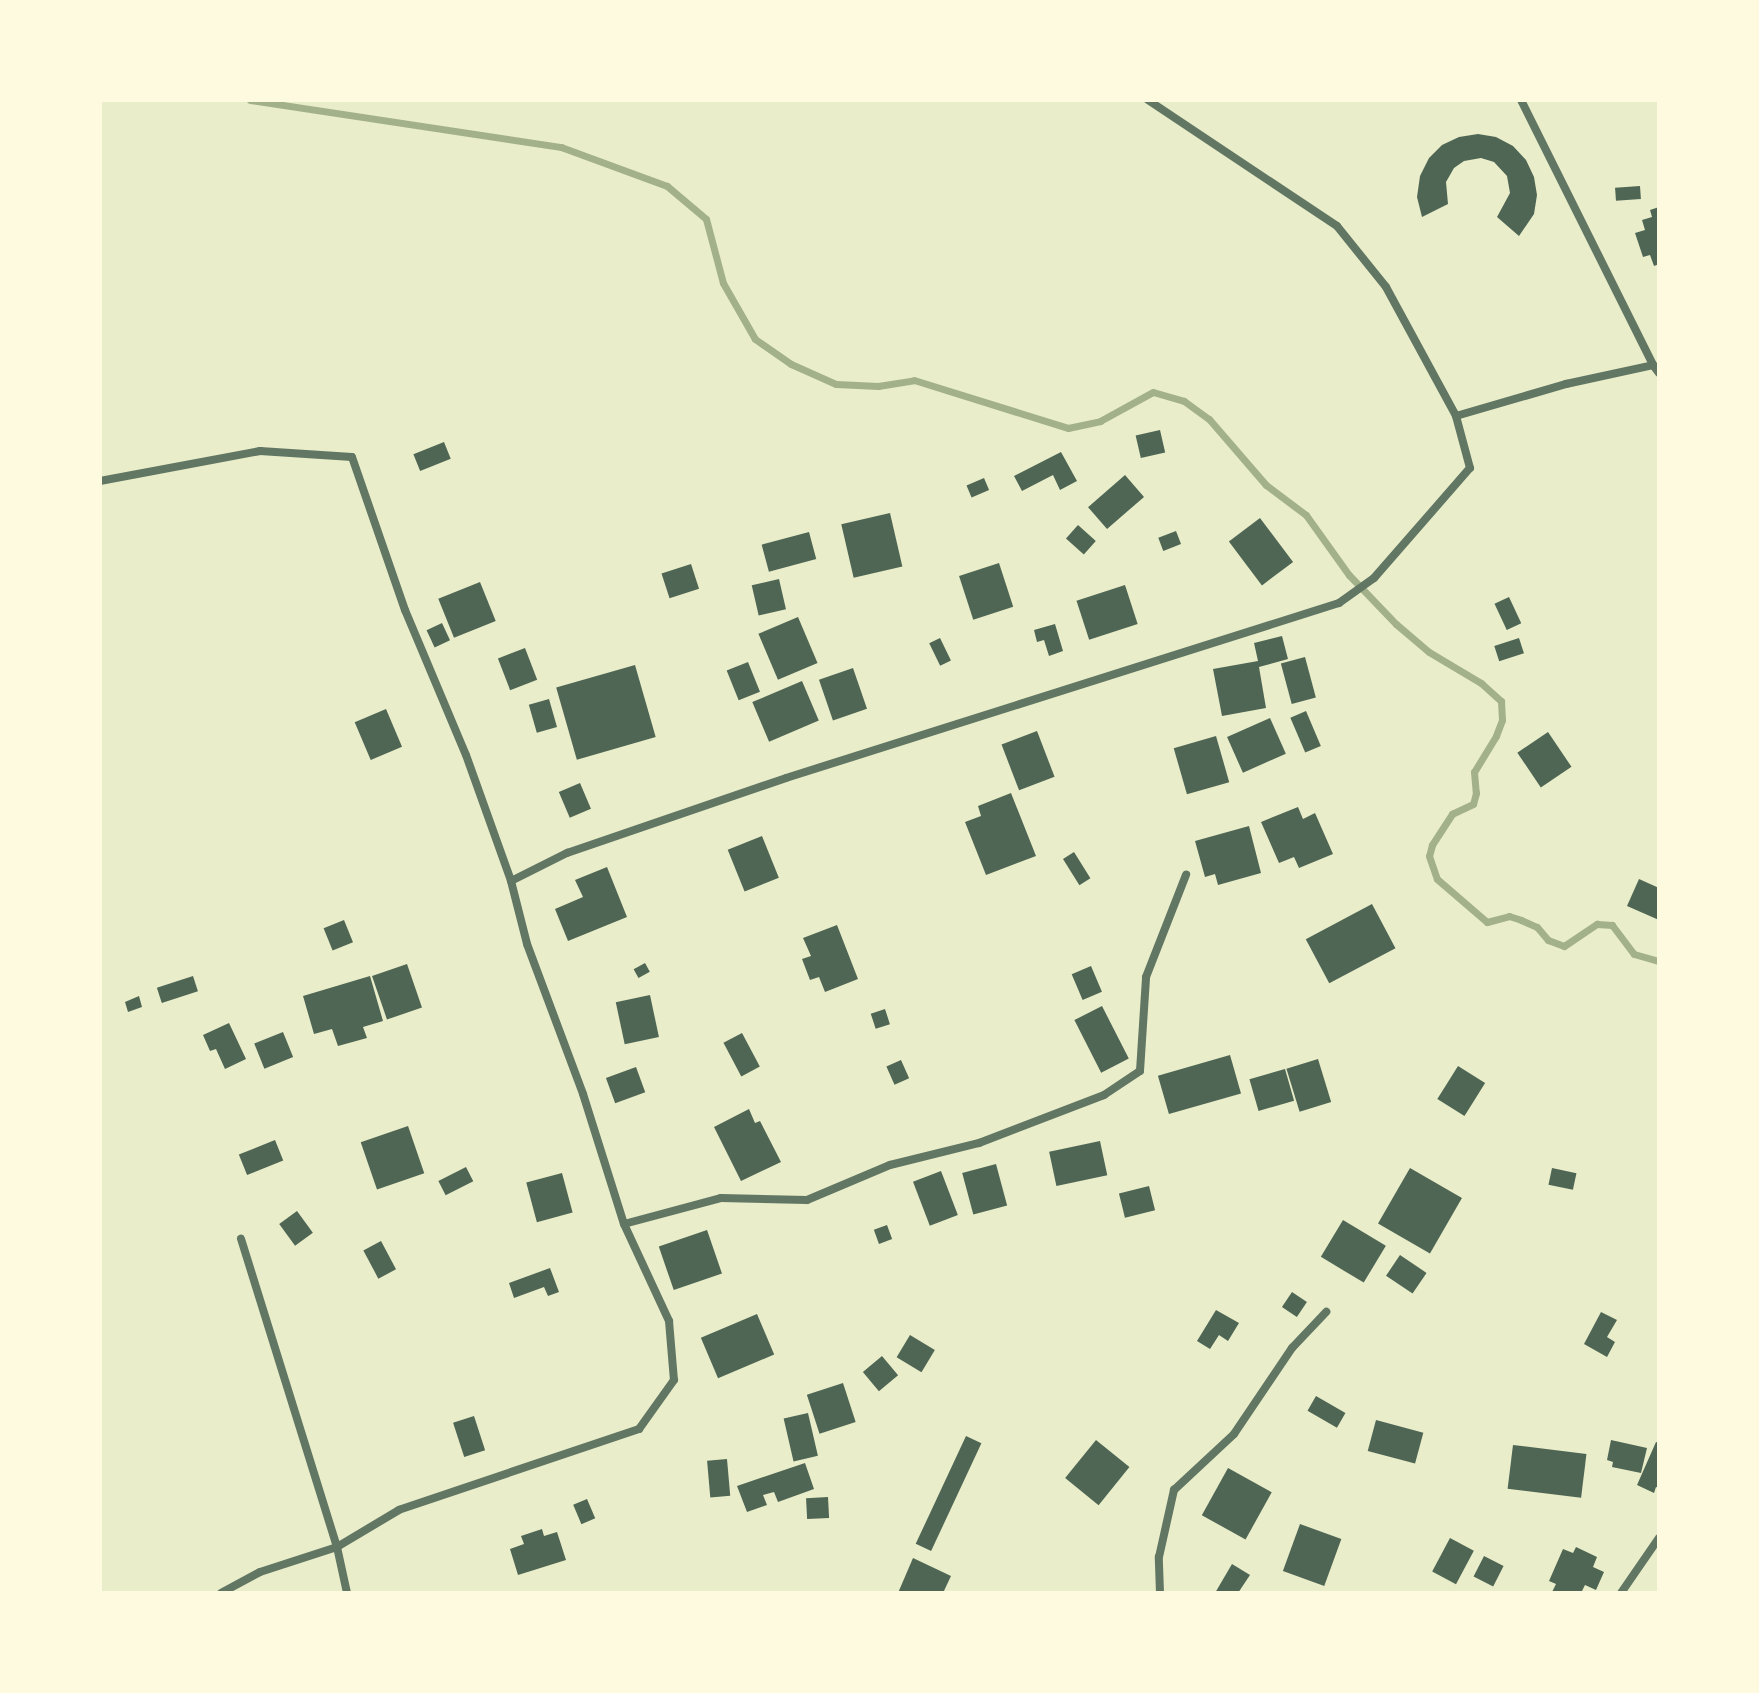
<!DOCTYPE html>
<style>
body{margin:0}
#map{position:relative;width:1759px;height:1693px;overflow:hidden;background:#e9edc9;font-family:Montserrat,sans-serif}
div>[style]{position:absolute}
.stream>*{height:7px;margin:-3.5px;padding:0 3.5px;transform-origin:3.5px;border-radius:3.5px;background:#a3b18a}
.building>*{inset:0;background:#4f6655;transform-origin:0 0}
.minor>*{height:8px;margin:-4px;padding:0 4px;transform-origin:4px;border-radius:4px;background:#617663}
span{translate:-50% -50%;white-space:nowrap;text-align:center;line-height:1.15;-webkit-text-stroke:8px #fefae0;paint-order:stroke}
.frame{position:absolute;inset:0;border:102px solid #fefae0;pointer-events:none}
</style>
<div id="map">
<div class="stream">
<div style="left:250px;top:100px;width:315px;rotate:8.6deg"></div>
<div style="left:561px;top:147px;width:113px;rotate:20.2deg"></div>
<div style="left:667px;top:186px;width:51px;rotate:40.2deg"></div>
<div style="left:706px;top:219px;width:66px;rotate:75.1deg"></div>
<div style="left:723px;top:283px;width:64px;rotate:60.3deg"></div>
<div style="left:755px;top:339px;width:44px;rotate:34.8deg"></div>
<div style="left:791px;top:364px;width:49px;rotate:24deg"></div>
<div style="left:836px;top:384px;width:42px;rotate:2.7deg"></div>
<div style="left:878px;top:386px;width:36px;rotate:-9deg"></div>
<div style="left:914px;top:380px;width:161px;rotate:17.3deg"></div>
<div style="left:1068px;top:428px;width:33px;rotate:-12deg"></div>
<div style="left:1100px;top:421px;width:60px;rotate:-28.7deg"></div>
<div style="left:1153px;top:392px;width:32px;rotate:16deg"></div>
<div style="left:1184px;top:401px;width:31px;rotate:36deg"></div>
<div style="left:1209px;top:419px;width:87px;rotate:49.2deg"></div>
<div style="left:1266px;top:485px;width:50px;rotate:36.9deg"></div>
<div style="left:1306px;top:515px;width:74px;rotate:54.4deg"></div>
<div style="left:1349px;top:575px;width:68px;rotate:46.2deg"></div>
<div style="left:1396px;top:624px;width:43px;rotate:40.3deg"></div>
<div style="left:1429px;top:652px;width:61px;rotate:30.8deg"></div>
<div style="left:1481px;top:683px;width:27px;rotate:42deg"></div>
<div style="left:1501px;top:701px;width:19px;rotate:87deg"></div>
<div style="left:1502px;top:720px;width:17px;rotate:111deg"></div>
<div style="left:1496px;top:736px;width:42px;rotate:121.4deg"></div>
<div style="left:1474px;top:772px;width:21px;rotate:85deg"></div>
<div style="left:1476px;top:793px;width:11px;rotate:105deg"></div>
<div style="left:1473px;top:804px;width:23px;rotate:155deg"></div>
<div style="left:1452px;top:814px;width:37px;rotate:123deg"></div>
<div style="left:1432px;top:845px;width:11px;rotate:105deg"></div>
<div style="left:1429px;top:856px;width:24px;rotate:71deg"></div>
<div style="left:1437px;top:879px;width:66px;rotate:40.7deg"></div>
<div style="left:1487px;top:922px;width:23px;rotate:-15deg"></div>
<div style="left:1509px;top:916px;width:13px;rotate:18deg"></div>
<div style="left:1521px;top:920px;width:17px;rotate:24deg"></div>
<div style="left:1537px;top:927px;width:17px;rotate:50deg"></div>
<div style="left:1548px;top:940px;width:17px;rotate:21deg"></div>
<div style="left:1564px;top:946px;width:40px;rotate:-34deg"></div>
<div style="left:1597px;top:924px;width:15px;rotate:4deg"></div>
<div style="left:1612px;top:925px;width:36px;rotate:53deg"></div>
<div style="left:1634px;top:954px;width:26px;rotate:16deg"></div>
</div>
<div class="building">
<div style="clip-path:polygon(1478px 134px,1496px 137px,1513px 146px,1526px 160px,1534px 177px,1537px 195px,1534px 214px,1519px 236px,1497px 217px,1510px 193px,1507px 176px,1494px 162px,1481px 158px,1464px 161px,1454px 168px,1446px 182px,1448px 204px,1422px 217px,1417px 197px,1420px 176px,1429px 158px,1442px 145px,1459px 137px)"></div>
<div style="left:1640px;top:186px;width:13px;height:25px;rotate:86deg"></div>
<div style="clip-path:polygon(1659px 207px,1659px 264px,1654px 266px,1650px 255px,1643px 257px,1635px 233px,1645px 230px,1642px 220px,1652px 217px,1650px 210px)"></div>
<div style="left:1160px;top:430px;width:23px;height:25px;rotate:77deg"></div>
<div style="left:444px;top:442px;width:18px;height:33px;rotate:68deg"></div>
<div style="clip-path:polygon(1061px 452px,1077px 481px,1060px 490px,1053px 475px,1022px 491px,1014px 476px)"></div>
<div style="left:1125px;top:475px;width:29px;height:49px;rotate:49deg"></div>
<div style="left:984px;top:478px;width:13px;height:19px;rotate:67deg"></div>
<div style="left:890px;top:513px;width:55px;height:50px;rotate:77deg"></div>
<div style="left:1260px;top:518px;width:55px;height:39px;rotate:53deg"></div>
<div style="left:1078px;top:525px;width:24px;height:18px;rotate:42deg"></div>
<div style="left:1176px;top:531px;width:14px;height:19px;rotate:69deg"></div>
<div style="left:809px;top:532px;width:28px;height:49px;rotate:75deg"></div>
<div style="left:999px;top:563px;width:46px;height:42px;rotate:72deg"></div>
<div style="left:691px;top:564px;width:26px;height:31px;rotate:72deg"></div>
<div style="left:779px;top:579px;width:31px;height:28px;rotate:77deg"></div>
<div style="left:480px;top:582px;width:42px;height:45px;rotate:68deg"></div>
<div style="left:1125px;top:585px;width:41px;height:51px;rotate:72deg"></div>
<div style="left:1509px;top:597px;width:29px;height:16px;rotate:65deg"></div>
<div style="left:798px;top:617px;width:50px;height:43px;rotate:67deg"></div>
<div style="left:442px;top:623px;width:19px;height:17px;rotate:65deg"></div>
<div style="clip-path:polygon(1055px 624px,1063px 651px,1049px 656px,1044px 640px,1037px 642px,1034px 630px)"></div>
<div style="clip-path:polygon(1282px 636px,1288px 659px,1259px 667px,1266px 708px,1222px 716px,1213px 669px,1258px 661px,1254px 643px)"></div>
<div style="left:940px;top:638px;width:25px;height:12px;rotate:64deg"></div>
<div style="left:1519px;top:638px;width:16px;height:26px;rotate:72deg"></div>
<div style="left:525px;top:648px;width:34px;height:29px;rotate:69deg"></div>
<div style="left:1305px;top:657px;width:42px;height:25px;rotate:75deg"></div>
<div style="left:748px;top:662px;width:32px;height:23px;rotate:68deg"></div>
<div style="left:635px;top:665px;width:75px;height:82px;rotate:74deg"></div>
<div style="left:853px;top:668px;width:43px;height:36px;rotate:71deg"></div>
<div style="left:802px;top:681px;width:43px;height:54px;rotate:67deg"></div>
<div style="left:549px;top:699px;width:29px;height:21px;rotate:74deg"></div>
<div style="left:386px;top:709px;width:41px;height:34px;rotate:67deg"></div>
<div style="left:1306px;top:711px;width:38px;height:17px;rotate:67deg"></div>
<div style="left:1270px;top:718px;width:39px;height:47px;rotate:66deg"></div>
<div style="left:1037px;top:731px;width:49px;height:38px;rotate:69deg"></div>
<div style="left:1548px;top:732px;width:42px;height:37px;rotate:56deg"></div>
<div style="left:1216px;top:736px;width:48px;height:44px;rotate:74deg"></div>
<div style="left:580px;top:783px;width:28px;height:23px;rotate:67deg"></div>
<div style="clip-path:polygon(1011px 793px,1036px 856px,986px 875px,965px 822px,981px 816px,978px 806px)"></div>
<div style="clip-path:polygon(1298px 807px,1303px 819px,1315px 813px,1333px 854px,1299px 868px,1294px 857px,1279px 863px,1261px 822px)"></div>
<div style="clip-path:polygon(1249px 826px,1261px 873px,1218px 885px,1215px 874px,1205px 877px,1195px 841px)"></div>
<div style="left:762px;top:836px;width:45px;height:37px;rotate:68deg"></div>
<div style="left:1074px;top:852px;width:31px;height:13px;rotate:58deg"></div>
<div style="clip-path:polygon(607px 867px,627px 917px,568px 941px,555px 909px,583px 897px,575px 880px)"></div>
<div style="clip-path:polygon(1639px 879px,1659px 888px,1659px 920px,1627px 906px)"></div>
<div style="left:1372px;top:904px;width:50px;height:75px;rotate:62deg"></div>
<div style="left:344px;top:920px;width:24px;height:22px;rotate:68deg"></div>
<div style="clip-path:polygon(837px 925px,858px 979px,825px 992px,819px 977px,810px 980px,802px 959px,811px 956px,803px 938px)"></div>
<div style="left:645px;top:963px;width:10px;height:13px;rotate:61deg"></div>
<div style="left:407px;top:964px;width:46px;height:37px;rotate:71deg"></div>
<div style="left:1091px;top:966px;width:28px;height:21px;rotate:67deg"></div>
<div style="left:193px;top:976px;width:16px;height:38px;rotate:72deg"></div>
<div style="clip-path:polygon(370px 976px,383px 1021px,363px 1027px,367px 1038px,338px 1046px,332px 1029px,314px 1034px,303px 996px)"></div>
<div style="left:650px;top:995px;width:43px;height:35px;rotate:78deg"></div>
<div style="clip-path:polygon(139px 996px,142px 1007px,128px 1012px,125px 1002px)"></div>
<div style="left:1102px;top:1006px;width:59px;height:31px;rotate:63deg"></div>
<div style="left:885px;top:1009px;width:16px;height:15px;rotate:72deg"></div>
<div style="clip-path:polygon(229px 1023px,246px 1059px,225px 1069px,216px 1049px,210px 1051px,203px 1035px)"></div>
<div style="left:283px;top:1032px;width:27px;height:31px;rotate:68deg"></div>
<div style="left:742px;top:1033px;width:38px;height:21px;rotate:62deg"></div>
<div style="left:1230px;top:1055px;width:40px;height:75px;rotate:74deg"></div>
<div style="left:1318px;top:1059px;width:45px;height:33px;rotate:73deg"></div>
<div style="left:901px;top:1060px;width:20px;height:16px;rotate:66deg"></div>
<div style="left:1458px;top:1066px;width:32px;height:39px;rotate:32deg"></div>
<div style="left:636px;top:1067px;width:27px;height:32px;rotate:70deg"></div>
<div style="left:1285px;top:1069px;width:33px;height:37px;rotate:74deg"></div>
<div style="clip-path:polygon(749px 1109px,755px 1123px,760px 1121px,781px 1162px,741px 1181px,714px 1127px)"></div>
<div style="left:408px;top:1126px;width:50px;height:50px;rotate:71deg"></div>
<div style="left:275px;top:1140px;width:22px;height:39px;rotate:68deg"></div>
<div style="left:1100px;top:1141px;width:35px;height:52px;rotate:78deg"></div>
<div style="left:996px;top:1164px;width:43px;height:35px;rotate:75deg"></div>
<div style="left:466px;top:1167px;width:16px;height:31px;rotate:63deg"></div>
<div style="left:1410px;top:1168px;width:60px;height:64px;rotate:30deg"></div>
<div style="left:1552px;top:1168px;width:25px;height:17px;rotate:12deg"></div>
<div style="left:941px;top:1171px;width:47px;height:30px;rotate:69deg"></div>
<div style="left:562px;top:1173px;width:41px;height:37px;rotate:75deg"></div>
<div style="left:1149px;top:1186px;width:25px;height:31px;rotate:76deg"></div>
<div style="left:297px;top:1211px;width:27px;height:22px;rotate:54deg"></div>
<div style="left:1343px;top:1220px;width:50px;height:43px;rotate:31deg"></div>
<div style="left:887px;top:1225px;width:15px;height:14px;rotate:70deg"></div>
<div style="left:707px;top:1230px;width:46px;height:51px;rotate:71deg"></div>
<div style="left:381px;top:1241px;width:32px;height:20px;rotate:62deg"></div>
<div style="left:1400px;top:1255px;width:32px;height:25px;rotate:34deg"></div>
<div style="clip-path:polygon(550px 1268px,559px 1292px,548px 1296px,544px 1287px,514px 1298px,509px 1283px)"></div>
<div style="left:1292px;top:1292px;width:18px;height:18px;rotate:34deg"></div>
<div style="clip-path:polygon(1216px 1310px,1239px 1323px,1228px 1341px,1219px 1335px,1210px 1349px,1197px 1341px)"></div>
<div style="clip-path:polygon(1601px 1312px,1617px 1320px,1607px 1337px,1615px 1342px,1607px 1357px,1584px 1344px)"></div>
<div style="left:757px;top:1314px;width:44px;height:61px;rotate:67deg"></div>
<div style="left:910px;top:1335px;width:29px;height:26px;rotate:31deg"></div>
<div style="left:882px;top:1356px;width:25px;height:25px;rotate:50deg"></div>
<div style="left:843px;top:1383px;width:41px;height:38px;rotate:72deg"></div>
<div style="left:1316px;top:1396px;width:34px;height:17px;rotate:30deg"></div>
<div style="left:808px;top:1413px;width:44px;height:25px;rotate:77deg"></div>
<div style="left:474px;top:1416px;width:36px;height:22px;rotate:72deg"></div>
<div style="left:1376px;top:1420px;width:49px;height:32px;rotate:15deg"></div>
<div style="left:966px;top:1436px;width:17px;height:119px;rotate:25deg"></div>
<div style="left:1096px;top:1440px;width:43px;height:49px;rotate:39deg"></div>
<div style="clip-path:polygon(1611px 1440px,1647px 1448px,1641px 1473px,1612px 1467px,1613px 1462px,1607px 1460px)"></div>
<div style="clip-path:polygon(1656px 1442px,1659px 1443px,1659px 1488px,1656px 1487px,1654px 1493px,1637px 1485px)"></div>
<div style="left:1513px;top:1445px;width:74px;height:44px;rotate:7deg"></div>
<div style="left:727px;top:1459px;width:37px;height:20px;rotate:85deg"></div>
<div style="clip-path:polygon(805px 1463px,814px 1489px,778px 1502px,774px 1492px,763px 1495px,767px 1505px,747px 1512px,737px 1486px)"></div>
<div style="left:1228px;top:1468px;width:50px;height:54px;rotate:29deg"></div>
<div style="left:828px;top:1497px;width:21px;height:22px;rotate:87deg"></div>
<div style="left:587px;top:1499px;width:21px;height:15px;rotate:67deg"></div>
<div style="left:1300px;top:1524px;width:44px;height:50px;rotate:20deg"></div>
<div style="clip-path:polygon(542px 1529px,544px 1536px,557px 1532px,566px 1560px,518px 1575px,510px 1549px,524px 1544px,521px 1536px)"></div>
<div style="left:1450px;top:1538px;width:27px;height:38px;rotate:28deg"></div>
<div style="clip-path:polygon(1576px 1547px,1597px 1557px,1593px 1567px,1604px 1572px,1596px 1590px,1585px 1585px,1581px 1593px,1552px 1592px,1556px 1584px,1549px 1581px,1563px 1549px,1573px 1553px)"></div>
<div style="left:1484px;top:1556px;width:22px;height:23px;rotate:27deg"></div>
<div style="clip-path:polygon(913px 1558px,951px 1576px,943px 1593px,898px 1593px)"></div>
<div style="clip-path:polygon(1232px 1564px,1250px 1575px,1238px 1593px,1215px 1593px)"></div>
</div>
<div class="minor">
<div style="left:1148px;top:100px;width:227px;rotate:33.7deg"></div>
<div style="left:1337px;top:226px;width:78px;rotate:51.2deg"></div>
<div style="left:1386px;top:287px;width:147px;rotate:61.5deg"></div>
<div style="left:1521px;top:100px;width:296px;rotate:63.5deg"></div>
<div style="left:100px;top:481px;width:163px;rotate:-10.6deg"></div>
<div style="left:260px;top:451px;width:92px;rotate:3.7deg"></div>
<div style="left:352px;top:457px;width:162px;rotate:70.9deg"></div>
<div style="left:405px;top:610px;width:157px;rotate:67.2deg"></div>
<div style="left:466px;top:755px;width:134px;rotate:70.3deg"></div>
<div style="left:511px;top:881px;width:65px;rotate:75.7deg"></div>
<div style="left:527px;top:944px;width:160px;rotate:69.5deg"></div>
<div style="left:583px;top:1094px;width:136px;rotate:72.5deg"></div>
<div style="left:624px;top:1224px;width:107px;rotate:65.1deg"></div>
<div style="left:669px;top:1321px;width:59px;rotate:85.2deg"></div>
<div style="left:674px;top:1380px;width:60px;rotate:125.5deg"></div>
<div style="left:639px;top:1429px;width:253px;rotate:161.4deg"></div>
<div style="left:399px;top:1510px;width:72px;rotate:149.2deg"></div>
<div style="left:337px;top:1547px;width:47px;rotate:77.7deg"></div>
<div style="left:511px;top:881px;width:63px;rotate:-26.6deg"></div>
<div style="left:567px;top:853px;width:231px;rotate:-18.9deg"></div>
<div style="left:786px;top:778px;width:580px;rotate:-17.56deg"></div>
<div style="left:1339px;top:603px;width:43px;rotate:-35.5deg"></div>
<div style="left:1374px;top:578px;width:146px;rotate:-48.9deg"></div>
<div style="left:1470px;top:468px;width:54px;rotate:-105.1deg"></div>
<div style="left:1456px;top:416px;width:115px;rotate:-16.2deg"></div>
<div style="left:1566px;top:384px;width:89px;rotate:-12.3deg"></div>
<div style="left:1653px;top:365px;width:10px;rotate:53deg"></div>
<div style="left:624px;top:1224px;width:100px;rotate:-15deg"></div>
<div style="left:721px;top:1198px;width:86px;rotate:1.3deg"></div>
<div style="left:807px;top:1200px;width:90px;rotate:-22.9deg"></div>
<div style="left:890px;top:1165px;width:92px;rotate:-13.9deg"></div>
<div style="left:979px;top:1143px;width:134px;rotate:-21deg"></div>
<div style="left:1104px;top:1095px;width:43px;rotate:-33.7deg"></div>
<div style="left:1140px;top:1071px;width:94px;rotate:-86.3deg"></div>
<div style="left:1146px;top:977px;width:110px;rotate:-68.6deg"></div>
<div style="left:221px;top:1593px;width:44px;rotate:-28.3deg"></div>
<div style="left:260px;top:1572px;width:81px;rotate:-18deg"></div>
<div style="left:337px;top:1547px;width:323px;rotate:-107.3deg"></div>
<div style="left:1160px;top:1593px;width:36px;rotate:-92deg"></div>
<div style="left:1159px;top:1557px;width:69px;rotate:-77.4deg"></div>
<div style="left:1174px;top:1490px;width:82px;rotate:-43deg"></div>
<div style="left:1234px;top:1434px;width:104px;rotate:-56deg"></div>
<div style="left:1292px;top:1348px;width:50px;rotate:-46.6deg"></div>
<div style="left:1621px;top:1593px;width:67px;rotate:-55.4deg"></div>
</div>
<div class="frame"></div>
</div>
